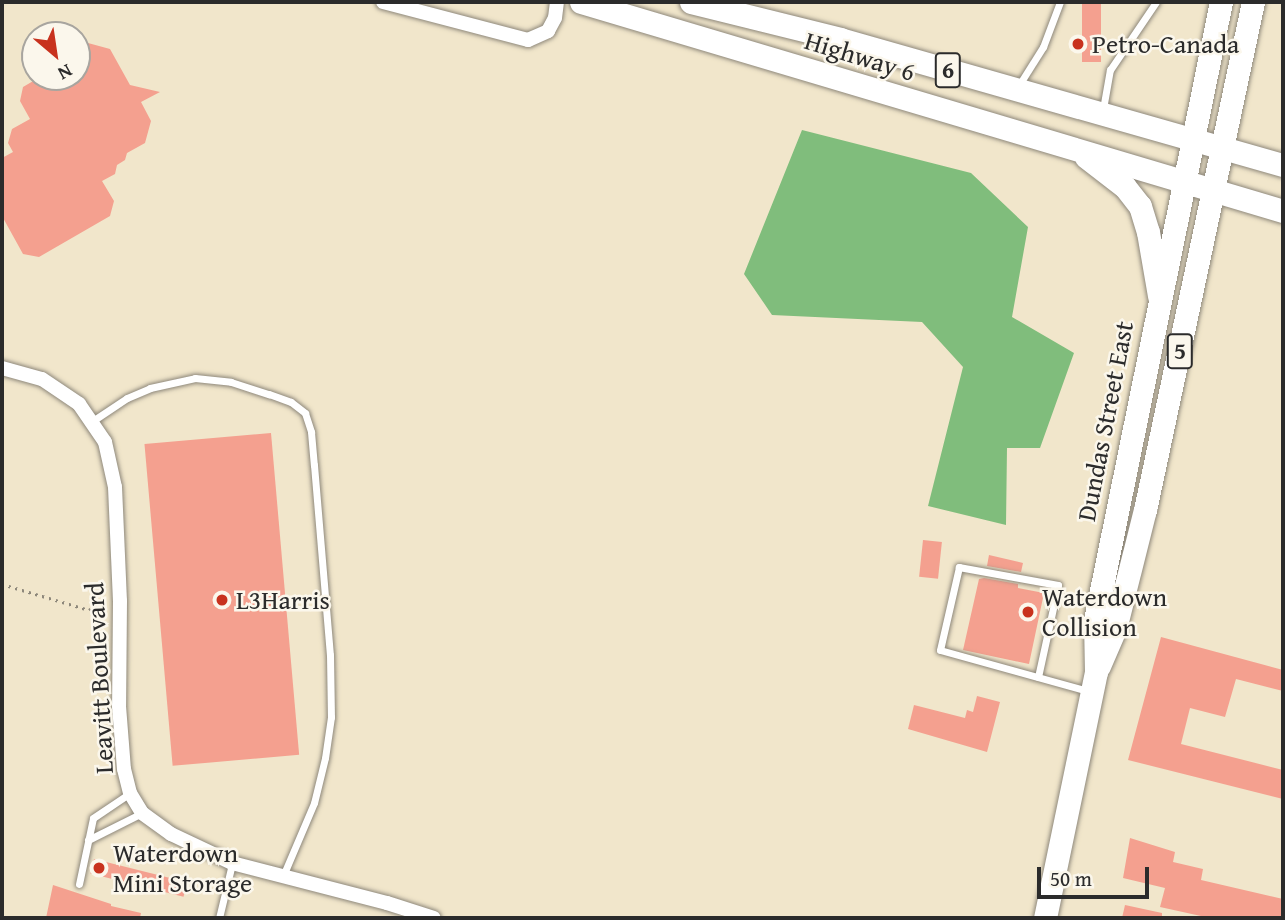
<!DOCTYPE html>
<style>
body{margin:0}
#map{position:relative;width:1285px;height:920px;overflow:hidden;background:#f1e6cb;font-family:"Gentium Book Plus",serif}
div>[style]{position:absolute}
.forest>*{inset:0;background:#80bd7c}
.building>*{inset:0;background:#f4a08f;transform-origin:0 0}
.path>*{height:2.5px;margin-top:-1.25px;transform-origin:0;background:repeating-linear-gradient(90deg,#8e887b 0 2px,transparent 0 7px)}
.roads{filter:drop-shadow(0 0 2px #8e887b) drop-shadow(0 0 2px #8e887b)}
.service>*{height:7px;margin:-3.5px;padding:0 3.5px;transform-origin:3.5px;border-radius:3.5px;background:#fff}
.minor>*{height:14px;margin:-7px;padding:0 7px;transform-origin:7px;border-radius:7px;background:#fff}
.primary>*{height:23px;margin:-11.5px;padding:0 11.5px;transform-origin:11.5px;border-radius:11.5px;background:#fff}
.trunk>*{height:23px;margin:-11.5px;padding:0 11.5px;transform-origin:11.5px;border-radius:11.5px;background:#fff}
.dots>*{width:19px;height:19px;translate:-50% -50%;box-sizing:border-box;border:4px solid #fbf7ec;border-radius:50%}
span{translate:-50% -50%;white-space:nowrap;text-align:center;line-height:1.15;-webkit-text-stroke:5px #fbf7ec;paint-order:stroke}
.shield-label span{padding:2px 5px;background:#fbf7ec;border:2px solid;border-radius:5px;-webkit-text-stroke-width:0}
.shield-label{font-size:24px;color:#2b2b2b;font-weight:700}
.poi-label{font-size:26px;color:#2b2b2b}
.left{translate:0 -50%;text-align:left}
.street-label{font-size:26px;color:#2b2b2b}
.frame{position:absolute;inset:0;border:4px solid #2b2b2b;pointer-events:none}
.north{position:absolute;left:21px;top:21px;width:70px;height:70px;box-sizing:border-box;background:#fbf7ec;border:2px solid #a8a59f;border-radius:50%;rotate:151deg;font-size:19px;font-weight:700;line-height:28px;text-align:center;color:#2b2b2b}
.north::after{content:'';display:block;margin:auto;width:24px;height:32px;background:#c8321e;clip-path:polygon(50% 0,100% 100%,50% 72%,0 100%)}
.scale{position:absolute;left:1037px;top:867px;width:112px;height:32px;box-sizing:border-box;border:4px solid #2b2b2b;border-top:0;padding-left:9px;font-size:21px;line-height:24px;white-space:nowrap;color:#2b2b2b;-webkit-text-stroke:5px #fbf7ec;paint-order:stroke}
</style>
<div id="map">
<div class="forest">
<div style="clip-path:polygon(802px 130px,971px 173px,1028px 227px,1012px 317px,1074px 353px,1040px 448px,1007px 448px,1006px 525px,928px 506px,963px 367px,922px 322px,772px 315px,744px 274px)"></div>
</div>
<div class="building">
<div style="left:1082px;top:2px;width:19px;height:60px"></div>
<div style="clip-path:polygon(77px 40px,110px 49px,130px 85px,160px 92px,141px 102px,151px 121px,145px 143px,127px 153px,125px 160px,117px 165px,115px 174px,102px 181px,114px 201px,110px 216px,39px 257px,23px 254px,2px 216px,2px 158px,13px 152px,8px 143px,12px 129px,30px 119px,20px 101px,23px 87px,40px 77px,77px 77px)"></div>
<div style="left:271px;top:433px;width:323px;height:127px;rotate:85deg"></div>
<div style="left:923px;top:540px;width:19px;height:37px;rotate:6deg"></div>
<div style="clip-path:polygon(989px 555px,1023px 563px,1021px 572px,987px 566px)"></div>
<div style="clip-path:polygon(984px 578px,1018px 584px,1018px 588px,1044px 593px,1029px 664px,963px 650px,979px 579px)"></div>
<div style="clip-path:polygon(1161px 637px,1283px 670px,1283px 691px,1236px 679px,1225px 717px,1190px 708px,1181px 744px,1283px 770px,1283px 799px,1128px 760px)"></div>
<div style="clip-path:polygon(977px 696px,1000px 702px,987px 752px,908px 729px,914px 705px,965px 718px,967px 710px,973px 712px)"></div>
<div style="clip-path:polygon(1130px 838px,1175px 852px,1173px 862px,1203px 869px,1201px 880px,1283px 899px,1283px 918px,1210px 918px,1160px 907px,1165px 888px,1123px 878px)"></div>
<div style="left:94px;top:859px;width:96px;height:15px;rotate:14deg"></div>
<div style="clip-path:polygon(53px 885px,111px 904px,111px 906px,141px 913px,140px 918px,46px 918px)"></div>
<div style="clip-path:polygon(1125px 905px,1162px 913px,1162px 918px,1122px 918px)"></div>
</div>
<div class="path">
<div style="left:2px;top:584px;width:91px;rotate:16.6deg"></div>
<div style="left:89px;top:610px;width:14px;rotate:-39deg"></div>
</div>
<div class="roads">
<div class="service">
<div style="left:1019px;top:85px;width:45px;rotate:-57.7deg"></div>
<div style="left:1043px;top:47px;width:48px;rotate:-69.3deg"></div>
<div style="left:1103px;top:109px;width:40px;rotate:-80deg"></div>
<div style="left:1110px;top:70px;width:82px;rotate:-55.9deg"></div>
<div style="left:91px;top:422px;width:43px;rotate:-33.7deg"></div>
<div style="left:127px;top:398px;width:25px;rotate:-23deg"></div>
<div style="left:150px;top:388px;width:46px;rotate:-12.5deg"></div>
<div style="left:195px;top:378px;width:36px;rotate:6deg"></div>
<div style="left:231px;top:382px;width:40px;rotate:18deg"></div>
<div style="left:269px;top:394px;width:23px;rotate:20deg"></div>
<div style="left:291px;top:402px;width:18px;rotate:38deg"></div>
<div style="left:305px;top:413px;width:20px;rotate:72deg"></div>
<div style="left:311px;top:432px;width:33px;rotate:85deg"></div>
<div style="left:314px;top:465px;width:191px;rotate:85.2deg"></div>
<div style="left:330px;top:655px;width:62px;rotate:89.1deg"></div>
<div style="left:331px;top:717px;width:41px;rotate:98.3deg"></div>
<div style="left:325px;top:758px;width:46px;rotate:103.7deg"></div>
<div style="left:314px;top:803px;width:79px;rotate:113deg"></div>
<div style="left:1038px;top:677px;width:94px;rotate:-77.7deg"></div>
<div style="left:1058px;top:585px;width:101px;rotate:-169.7deg"></div>
<div style="left:959px;top:567px;width:85px;rotate:102.9deg"></div>
<div style="left:940px;top:650px;width:154px;rotate:15.5deg"></div>
<div style="left:88px;top:840px;width:60px;rotate:-26.6deg"></div>
<div style="left:79px;top:884px;width:67px;rotate:-78deg"></div>
<div style="left:93px;top:818px;width:45px;rotate:-34deg"></div>
<div style="left:219px;top:918px;width:56px;rotate:-76.5deg"></div>
</div>
<div class="minor">
<div style="left:383px;top:2px;width:150px;rotate:14.7deg"></div>
<div style="left:528px;top:40px;width:22px;rotate:-24deg"></div>
<div style="left:548px;top:31px;width:15px;rotate:-62deg"></div>
<div style="left:555px;top:18px;width:16px;rotate:-83deg"></div>
<div style="left:2px;top:368px;width:41px;rotate:15.4deg"></div>
<div style="left:42px;top:379px;width:45px;rotate:34deg"></div>
<div style="left:79px;top:404px;width:46px;rotate:55.6deg"></div>
<div style="left:105px;top:442px;width:46px;rotate:77.5deg"></div>
<div style="left:115px;top:487px;width:114px;rotate:87.5deg"></div>
<div style="left:120px;top:601px;width:105px;rotate:90.5deg"></div>
<div style="left:119px;top:706px;width:63px;rotate:85.5deg"></div>
<div style="left:124px;top:769px;width:25px;rotate:76deg"></div>
<div style="left:130px;top:793px;width:23px;rotate:59deg"></div>
<div style="left:142px;top:813px;width:36px;rotate:36deg"></div>
<div style="left:171px;top:834px;width:68px;rotate:25.4deg"></div>
<div style="left:232px;top:863px;width:160px;rotate:14.5deg"></div>
<div style="left:387px;top:903px;width:49px;rotate:17.7deg"></div>
</div>
<div class="primary">
<div style="left:1099px;top:666px;width:40px;rotate:-66.6deg"></div>
<div style="left:1115px;top:629px;width:123px;rotate:-75.9deg"></div>
<div style="left:1145px;top:510px;width:519px;rotate:-78deg"></div>
<div style="left:1045px;top:918px;width:251px;rotate:-78.3deg"></div>
<div style="left:1096px;top:672px;width:52px;rotate:-91.1deg"></div>
<div style="left:1095px;top:620px;width:631px;rotate:-78.48deg"></div>
</div>
<div class="trunk">
<div style="left:581px;top:2px;width:732px;rotate:16.58deg"></div>
<div style="left:691px;top:2px;width:154px;rotate:13.9deg"></div>
<div style="left:840px;top:39px;width:461px;rotate:15.9deg"></div>
<div style="left:1086px;top:157px;width:49px;rotate:37.6deg"></div>
<div style="left:1125px;top:187px;width:24px;rotate:52deg"></div>
<div style="left:1140px;top:206px;width:27px;rotate:73deg"></div>
<div style="left:1148px;top:232px;width:65px;rotate:80.2deg"></div>
</div>
</div>
<div class="dots">
<div style="left:1078px;top:44px;background:#c8321e"></div>
<div style="left:222px;top:600px;background:#c8321e"></div>
<div style="left:1028px;top:612px;background:#c8321e"></div>
<div style="left:99px;top:868px;background:#c8321e"></div>
</div>
<div class="shield-label">
<span style="left:948px;top:70px">6</span>
<span style="left:1180px;top:351px">5</span>
</div>
<div class="poi-label">
<span class="left" style="left:1092px;top:44px">Petro-Canada</span>
<span class="left" style="left:1042px;top:612px">Waterdown<br>Collision</span>
<span class="left" style="left:236px;top:600px">L3Harris</span>
<span class="left" style="left:113px;top:868px">Waterdown<br>Mini Storage</span>
</div>
<div class="street-label">
<span style="left:860px;top:56px;rotate:17deg">Highway 6</span>
<span style="left:1105px;top:421px;rotate:-79deg">Dundas Street East</span>
<span style="left:99px;top:678px;rotate:-93deg">Leavitt Boulevard</span>
</div>
<div class="frame"></div>
<div class="north">N</div>
<div class="scale">50 m</div>
</div>
